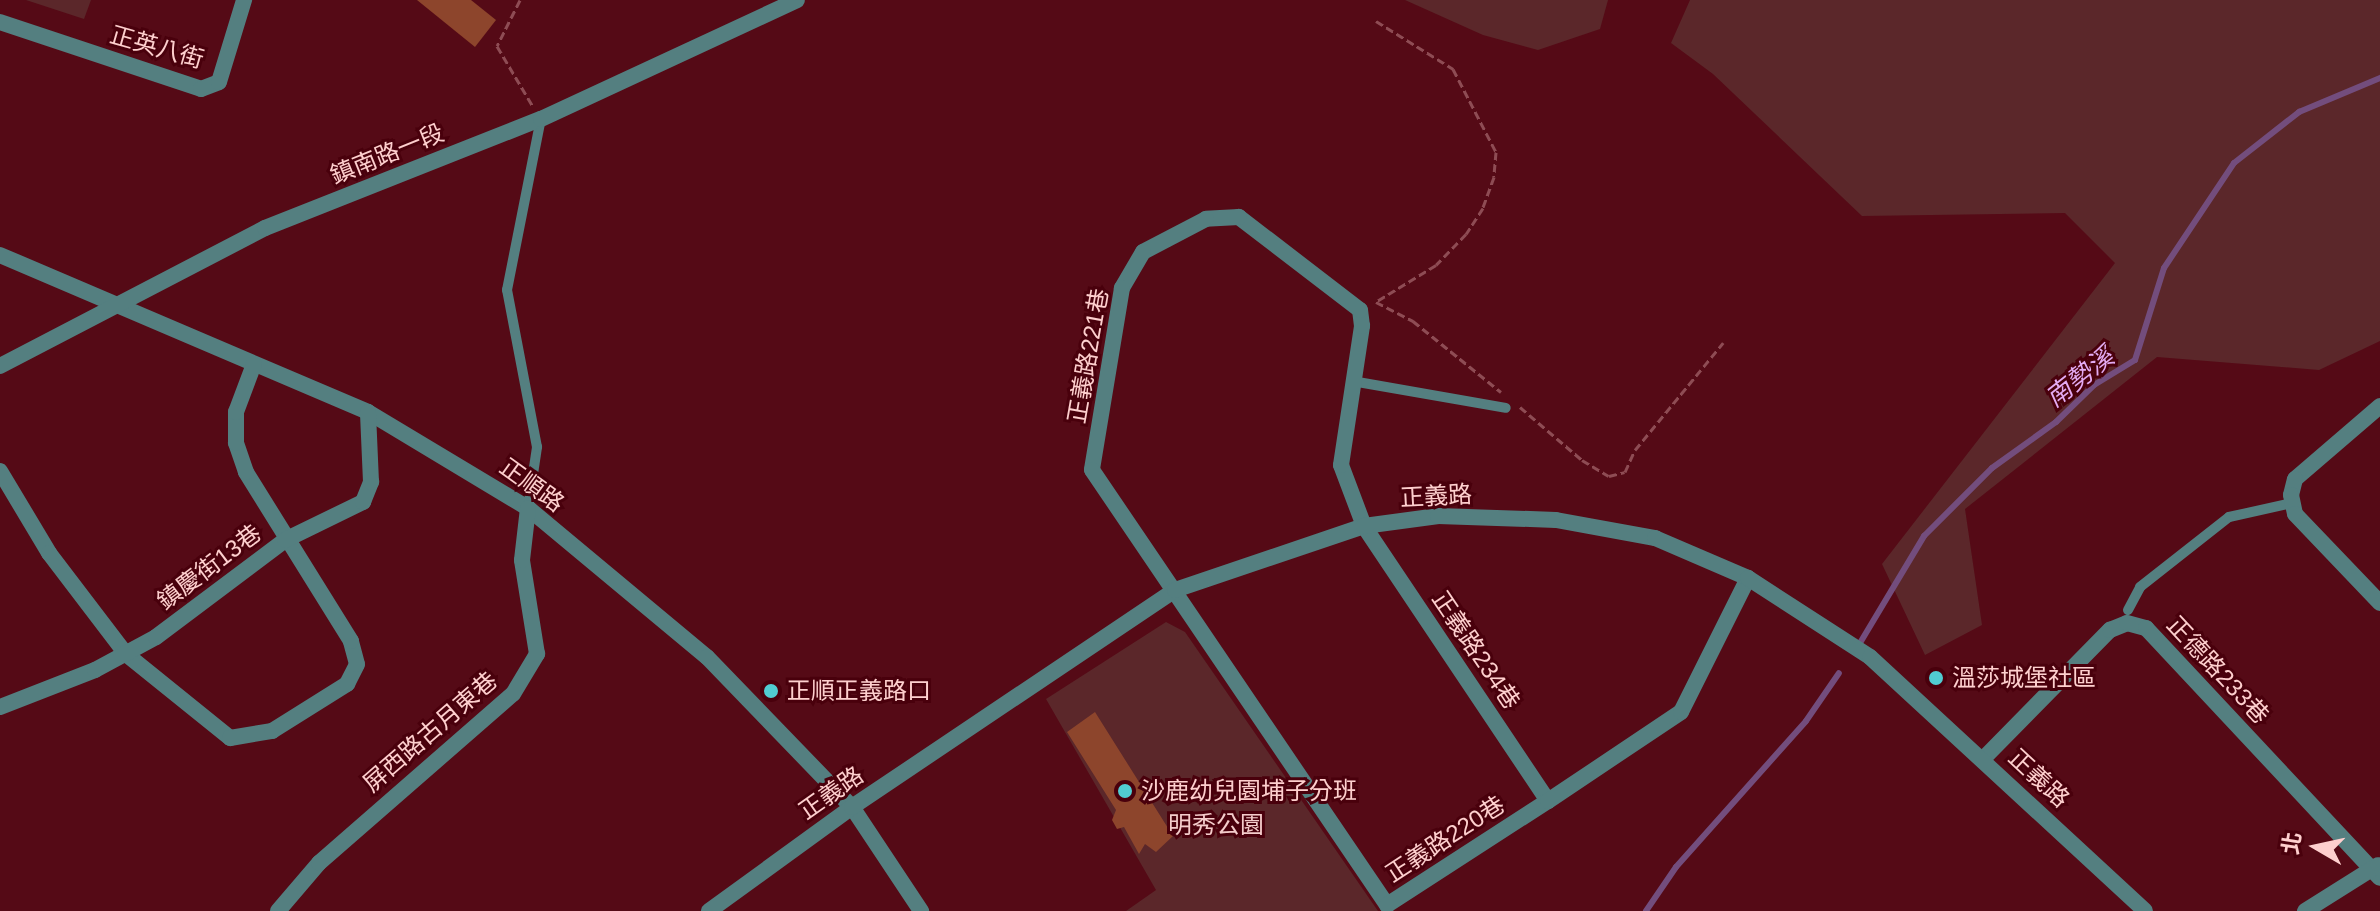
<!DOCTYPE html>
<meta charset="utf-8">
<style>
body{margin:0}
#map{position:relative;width:2380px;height:911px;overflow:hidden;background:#550a16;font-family:Helvetica,"Noto Sans TC",sans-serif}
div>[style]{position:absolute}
.green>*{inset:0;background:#5b272a}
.stream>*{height:6px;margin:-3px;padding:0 3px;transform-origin:3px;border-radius:3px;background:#734d7d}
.building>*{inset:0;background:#8d452c}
.path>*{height:3px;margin-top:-1.5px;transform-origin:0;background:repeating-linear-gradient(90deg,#8e4c54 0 8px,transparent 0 12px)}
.service>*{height:10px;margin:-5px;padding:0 5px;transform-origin:5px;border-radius:5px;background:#547f80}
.minor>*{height:16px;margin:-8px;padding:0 8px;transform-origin:8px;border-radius:8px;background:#547f80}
.tertiary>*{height:16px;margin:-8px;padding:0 8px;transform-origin:8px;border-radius:8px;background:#547f80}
.dots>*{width:22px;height:22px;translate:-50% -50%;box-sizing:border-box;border:4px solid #49000c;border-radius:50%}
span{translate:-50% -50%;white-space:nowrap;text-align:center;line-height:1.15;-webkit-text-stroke:6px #49000c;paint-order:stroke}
.street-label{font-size:24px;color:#fecfce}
.poi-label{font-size:24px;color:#fecfce}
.left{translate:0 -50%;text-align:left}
.park-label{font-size:24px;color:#f4cccb}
.water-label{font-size:26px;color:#e3aaf2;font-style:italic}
.north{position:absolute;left:2276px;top:807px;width:80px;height:80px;-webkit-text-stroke:6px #49000c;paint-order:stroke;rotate:279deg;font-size:22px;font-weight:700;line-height:32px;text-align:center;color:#fecfce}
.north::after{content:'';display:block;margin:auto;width:28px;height:36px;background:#fecfce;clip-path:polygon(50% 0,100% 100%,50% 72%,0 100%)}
</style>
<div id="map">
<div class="green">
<div style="clip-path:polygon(26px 0,91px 0,84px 19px)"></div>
<div style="clip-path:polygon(1405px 0,1608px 0,1600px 29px,1538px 50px,1483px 35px)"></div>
<div style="clip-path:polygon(1690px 0,2380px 0,2380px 341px,2319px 370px,2157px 357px,1965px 509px,1982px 625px,1925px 655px,1882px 564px,2115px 263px,2065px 213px,1862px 216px,1713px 74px,1671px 43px)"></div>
<div style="clip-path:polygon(1166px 622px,1185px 632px,1378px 911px,1126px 911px,1156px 890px,1046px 699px)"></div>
</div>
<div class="stream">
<div style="left:1857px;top:648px;width:131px;rotate:-59.1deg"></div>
<div style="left:1924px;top:536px;width:96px;rotate:-45deg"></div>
<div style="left:1992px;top:468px;width:79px;rotate:-35.7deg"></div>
<div style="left:2056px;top:422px;width:53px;rotate:-44.2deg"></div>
<div style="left:2094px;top:385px;width:48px;rotate:-31.4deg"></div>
<div style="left:2135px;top:360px;width:96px;rotate:-72.5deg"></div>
<div style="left:2164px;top:268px;width:126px;rotate:-56.3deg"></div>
<div style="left:2234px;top:163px;width:83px;rotate:-38.1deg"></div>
<div style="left:2299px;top:112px;width:88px;rotate:-22.8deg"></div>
<div style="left:1646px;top:911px;width:53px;rotate:-55.7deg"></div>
<div style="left:1676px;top:867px;width:195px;rotate:-48.3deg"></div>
<div style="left:1806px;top:721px;width:58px;rotate:-55.5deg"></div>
</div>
<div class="building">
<div style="clip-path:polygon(417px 0,471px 0,496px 20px,475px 47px)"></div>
<div style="clip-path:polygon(1095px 712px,1173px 836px,1156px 852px,1145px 844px,1139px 854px,1124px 827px,1117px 829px,1112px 820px,1116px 810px,1067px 732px)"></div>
</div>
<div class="path">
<div style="left:520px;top:0;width:51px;rotate:116.6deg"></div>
<div style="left:497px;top:46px;width:69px;rotate:59.3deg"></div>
<div style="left:1376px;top:21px;width:91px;rotate:31.9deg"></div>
<div style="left:1453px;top:69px;width:93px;rotate:62.6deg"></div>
<div style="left:1496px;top:152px;width:25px;rotate:95deg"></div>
<div style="left:1494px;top:177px;width:33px;rotate:110deg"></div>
<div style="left:1483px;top:208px;width:31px;rotate:123deg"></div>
<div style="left:1466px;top:234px;width:43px;rotate:134.1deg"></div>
<div style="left:1436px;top:265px;width:69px;rotate:148.6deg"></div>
<div style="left:1376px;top:302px;width:42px;rotate:27.2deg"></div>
<div style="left:1413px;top:321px;width:113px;rotate:38.9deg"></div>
<div style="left:1520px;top:407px;width:82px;rotate:40.5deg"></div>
<div style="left:1582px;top:460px;width:31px;rotate:31deg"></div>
<div style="left:1609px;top:476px;width:16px;rotate:-14deg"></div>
<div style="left:1625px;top:472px;width:24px;rotate:-66deg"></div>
<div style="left:1635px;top:450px;width:139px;rotate:-50.6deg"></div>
</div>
<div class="service">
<div style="left:1352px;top:381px;width:156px;rotate:9.9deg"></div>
<div style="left:528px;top:508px;width:62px;rotate:-81.6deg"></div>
<div style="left:537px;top:447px;width:160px;rotate:-100.8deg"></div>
<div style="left:507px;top:290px;width:174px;rotate:-78.8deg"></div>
<div style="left:2128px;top:610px;width:26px;rotate:-62deg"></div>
<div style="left:2140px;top:587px;width:113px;rotate:-38.2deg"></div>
<div style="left:2229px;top:517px;width:65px;rotate:-12.5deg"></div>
</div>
<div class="minor">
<div style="left:0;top:22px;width:212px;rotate:18.4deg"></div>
<div style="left:201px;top:89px;width:19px;rotate:-21deg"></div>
<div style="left:219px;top:82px;width:86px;rotate:-73deg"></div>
<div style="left:0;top:255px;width:400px;rotate:23.1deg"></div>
<div style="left:368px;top:412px;width:187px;rotate:31deg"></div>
<div style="left:528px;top:508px;width:233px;rotate:39.8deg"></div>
<div style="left:707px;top:657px;width:209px;rotate:46deg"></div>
<div style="left:852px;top:807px;width:125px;rotate:56.4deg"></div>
<div style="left:2380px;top:406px;width:112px;rotate:139.3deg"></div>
<div style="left:2295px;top:479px;width:16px;rotate:104deg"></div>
<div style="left:2291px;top:495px;width:19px;rotate:78deg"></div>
<div style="left:2295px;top:514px;width:123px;rotate:46.3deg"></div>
<div style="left:0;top:471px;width:96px;rotate:59.1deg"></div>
<div style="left:49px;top:553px;width:127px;rotate:52.7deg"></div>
<div style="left:126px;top:654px;width:134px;rotate:38.9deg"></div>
<div style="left:230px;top:738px;width:43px;rotate:-9.5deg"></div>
<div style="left:272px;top:731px;width:89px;rotate:-32.1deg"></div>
<div style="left:347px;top:684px;width:22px;rotate:-63deg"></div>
<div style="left:357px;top:664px;width:24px;rotate:-105deg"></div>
<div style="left:351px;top:641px;width:199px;rotate:-121.9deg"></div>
<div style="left:246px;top:472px;width:31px;rotate:-109deg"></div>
<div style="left:236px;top:443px;width:31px;rotate:-90deg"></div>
<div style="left:236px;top:412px;width:51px;rotate:-69.4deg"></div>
<div style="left:0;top:707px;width:102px;rotate:-21.3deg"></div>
<div style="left:95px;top:670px;width:69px;rotate:-28.4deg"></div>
<div style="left:156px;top:637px;width:161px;rotate:-36.9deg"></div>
<div style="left:285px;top:540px;width:87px;rotate:-26deg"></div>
<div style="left:363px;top:502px;width:22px;rotate:-68deg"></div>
<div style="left:371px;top:482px;width:70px;rotate:-92.5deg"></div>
<div style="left:1984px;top:758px;width:180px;rotate:-45.5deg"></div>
<div style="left:2110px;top:630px;width:18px;rotate:-22deg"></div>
<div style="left:2127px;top:623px;width:20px;rotate:15deg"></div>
<div style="left:2146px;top:628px;width:342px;rotate:46.9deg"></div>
<div style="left:1548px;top:801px;width:331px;rotate:-123.8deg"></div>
<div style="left:1364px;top:526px;width:65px;rotate:-110.7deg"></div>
<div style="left:1341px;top:465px;width:141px;rotate:-81.4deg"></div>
<div style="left:1362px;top:326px;width:16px;rotate:-97deg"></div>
<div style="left:1360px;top:310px;width:153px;rotate:-142.5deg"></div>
<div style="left:1239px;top:217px;width:33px;rotate:177deg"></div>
<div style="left:1206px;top:219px;width:71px;rotate:152.4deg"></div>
<div style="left:1143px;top:252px;width:42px;rotate:120.3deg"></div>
<div style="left:1122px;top:288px;width:184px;rotate:99.4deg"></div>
<div style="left:1092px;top:470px;width:526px;rotate:55.86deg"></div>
<div style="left:1387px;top:905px;width:192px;rotate:-32.9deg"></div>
<div style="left:1548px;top:801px;width:160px;rotate:-33.8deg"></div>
<div style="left:1681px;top:712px;width:150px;rotate:-63.4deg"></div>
<div style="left:278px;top:911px;width:63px;rotate:-49.5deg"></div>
<div style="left:319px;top:863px;width:257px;rotate:-41.1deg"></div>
<div style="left:513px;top:694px;width:47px;rotate:-59deg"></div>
<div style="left:537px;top:654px;width:95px;rotate:-99.1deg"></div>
<div style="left:522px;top:560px;width:52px;rotate:-83.4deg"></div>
<div style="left:709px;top:911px;width:177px;rotate:-36deg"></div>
<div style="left:852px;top:807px;width:389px;rotate:-33.9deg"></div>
<div style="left:1175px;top:590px;width:200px;rotate:-18.7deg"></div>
<div style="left:1364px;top:526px;width:75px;rotate:-7.7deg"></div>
<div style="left:1438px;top:516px;width:118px;rotate:1.9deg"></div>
<div style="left:1556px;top:520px;width:101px;rotate:10.3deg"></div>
<div style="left:1655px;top:538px;width:101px;rotate:23.3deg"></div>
<div style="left:1748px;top:578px;width:145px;rotate:32.9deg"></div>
<div style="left:1870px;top:657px;width:374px;rotate:42.7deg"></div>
<div style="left:2305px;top:911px;width:86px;rotate:-32.2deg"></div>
</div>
<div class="tertiary">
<div style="left:0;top:366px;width:299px;rotate:-27.5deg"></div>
<div style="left:265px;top:228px;width:297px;rotate:-21.6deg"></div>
<div style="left:541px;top:119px;width:282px;rotate:-24.9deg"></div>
</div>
<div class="dots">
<div style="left:1936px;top:678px;background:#51ccd1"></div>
<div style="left:771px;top:691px;background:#51ccd1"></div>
<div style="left:1125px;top:791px;background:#51ccd1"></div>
</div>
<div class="street-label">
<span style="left:157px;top:47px;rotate:16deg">正英八街</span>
<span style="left:387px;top:154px;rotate:-22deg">鎮南路一段</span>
<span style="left:1088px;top:356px;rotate:-80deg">正義路221巷</span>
<span style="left:532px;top:485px;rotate:36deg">正順路</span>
<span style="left:1436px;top:496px;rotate:-3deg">正義路</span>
<span style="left:209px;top:567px;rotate:-37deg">鎮慶街13巷</span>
<span style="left:1476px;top:650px;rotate:56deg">正義路234巷</span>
<span style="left:2218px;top:670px;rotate:47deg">正德路233巷</span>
<span style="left:430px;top:732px;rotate:-41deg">屏西路古月東巷</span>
<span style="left:2039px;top:778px;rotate:43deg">正義路</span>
<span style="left:831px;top:793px;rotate:-35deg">正義路</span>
<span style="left:1445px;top:839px;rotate:-33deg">正義路220巷</span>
</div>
<div class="poi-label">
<span class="left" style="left:1952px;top:678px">溫莎城堡社區</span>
<span class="left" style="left:787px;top:691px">正順正義路口</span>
<span class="left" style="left:1141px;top:791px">沙鹿幼兒園埔子分班</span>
</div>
<div class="park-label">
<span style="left:1216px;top:825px">明秀公園</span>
</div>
<div class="water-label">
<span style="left:2080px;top:378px;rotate:-38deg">南勢溪</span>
</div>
<div class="north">北</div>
</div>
